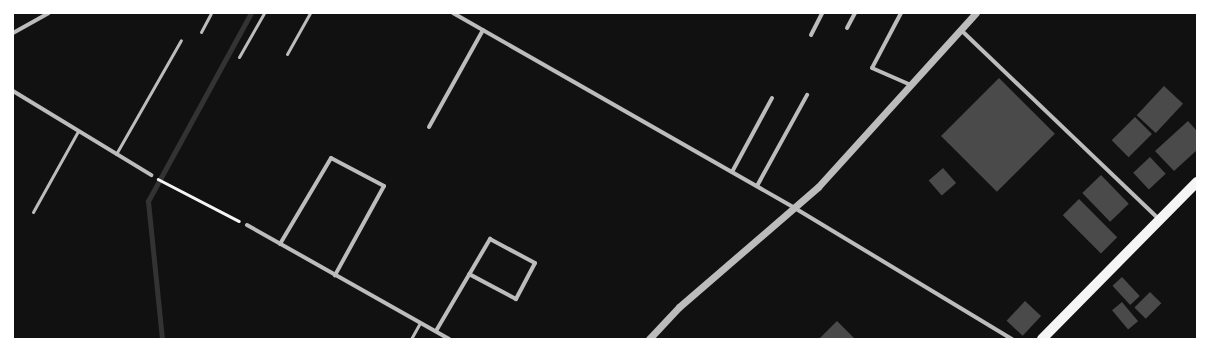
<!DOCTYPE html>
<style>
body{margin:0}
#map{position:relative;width:1210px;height:352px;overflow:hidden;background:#111;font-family:"IBM Plex Sans",sans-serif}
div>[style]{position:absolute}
.stream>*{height:5px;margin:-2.5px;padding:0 2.5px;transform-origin:2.5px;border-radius:2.5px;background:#333}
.building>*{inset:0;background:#4a4a4a;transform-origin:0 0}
.path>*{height:2.5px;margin:-1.25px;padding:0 1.25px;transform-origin:1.25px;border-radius:1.25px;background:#f5f5f5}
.service>*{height:3px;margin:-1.5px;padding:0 1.5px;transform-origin:1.5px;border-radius:1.5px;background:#bcbcbc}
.minor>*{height:4px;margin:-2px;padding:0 2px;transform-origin:2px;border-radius:2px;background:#bcbcbc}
.tertiary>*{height:7px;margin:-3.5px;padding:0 3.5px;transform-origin:3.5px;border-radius:3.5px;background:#bcbcbc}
.primary>*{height:10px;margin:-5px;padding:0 5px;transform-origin:5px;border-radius:5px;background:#f5f5f5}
span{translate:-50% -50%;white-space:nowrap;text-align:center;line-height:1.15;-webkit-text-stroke:3px #fff;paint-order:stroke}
.frame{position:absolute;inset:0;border:14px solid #fff;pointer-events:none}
</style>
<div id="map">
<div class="stream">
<div style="left:162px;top:339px;width:139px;rotate:-95.8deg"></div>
<div style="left:148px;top:201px;width:214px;rotate:-61.3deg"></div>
</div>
<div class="building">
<div style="left:999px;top:78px;width:79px;height:82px;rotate:45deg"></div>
<div style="left:1164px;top:86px;width:26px;height:40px;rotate:43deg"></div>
<div style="left:1135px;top:117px;width:24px;height:33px;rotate:45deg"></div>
<div style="clip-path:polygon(1188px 121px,1197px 131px,1197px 150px,1174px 171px,1155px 151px)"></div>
<div style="left:1150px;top:157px;width:23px;height:23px;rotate:47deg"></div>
<div style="left:943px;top:168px;width:20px;height:19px;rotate:49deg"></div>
<div style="left:1101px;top:175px;width:40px;height:26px;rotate:46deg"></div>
<div style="left:1079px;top:199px;width:54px;height:23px;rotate:45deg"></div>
<div style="left:1122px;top:277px;width:26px;height:13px;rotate:47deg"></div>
<div style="left:1150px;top:292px;width:16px;height:22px;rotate:45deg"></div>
<div style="left:1025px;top:301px;width:22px;height:27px;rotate:43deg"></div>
<div style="left:1122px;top:302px;width:25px;height:13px;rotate:50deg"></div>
<div style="clip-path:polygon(837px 321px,855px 339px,819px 339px)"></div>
</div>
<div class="path">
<div style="left:158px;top:179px;width:91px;rotate:27.4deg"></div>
</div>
<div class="service">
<div style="left:201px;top:32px;width:21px;rotate:-62deg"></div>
<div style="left:287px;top:54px;width:47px;rotate:-60.7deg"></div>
<div style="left:239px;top:57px;width:51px;rotate:-60.4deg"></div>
<div style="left:116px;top:154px;width:131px;rotate:-60.3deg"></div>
<div style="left:33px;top:212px;width:93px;rotate:-60.9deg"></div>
<div style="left:411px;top:339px;width:18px;rotate:-61deg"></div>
</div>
<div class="minor">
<div style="left:453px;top:13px;width:391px;rotate:29.7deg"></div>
<div style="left:793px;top:207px;width:256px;rotate:31.1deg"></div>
<div style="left:901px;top:13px;width:62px;rotate:117.8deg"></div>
<div style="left:872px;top:68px;width:43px;rotate:23.6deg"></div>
<div style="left:847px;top:28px;width:17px;rotate:-62deg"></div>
<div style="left:961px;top:30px;width:274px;rotate:43.7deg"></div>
<div style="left:13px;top:33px;width:41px;rotate:-29.1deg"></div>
<div style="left:811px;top:35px;width:25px;rotate:-63deg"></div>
<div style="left:13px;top:91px;width:162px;rotate:31.3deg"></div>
<div style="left:429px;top:127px;width:111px;rotate:-60.9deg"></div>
<div style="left:732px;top:172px;width:84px;rotate:-61.6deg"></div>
<div style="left:757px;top:186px;width:104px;rotate:-61.2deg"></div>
<div style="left:247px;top:225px;width:232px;rotate:29.4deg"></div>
<div style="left:280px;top:244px;width:100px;rotate:-59.3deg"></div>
<div style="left:331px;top:158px;width:60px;rotate:27.8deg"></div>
<div style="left:384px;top:186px;width:102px;rotate:118.8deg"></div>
<div style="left:436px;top:331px;width:107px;rotate:-59.6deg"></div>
<div style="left:490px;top:239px;width:51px;rotate:28.1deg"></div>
<div style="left:535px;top:263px;width:41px;rotate:117.8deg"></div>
<div style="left:516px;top:299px;width:53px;rotate:-152deg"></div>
</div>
<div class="tertiary">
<div style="left:649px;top:339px;width:44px;rotate:-46.8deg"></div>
<div style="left:679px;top:307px;width:184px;rotate:-40.8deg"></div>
<div style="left:818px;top:187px;width:235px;rotate:-47.8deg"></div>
</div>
<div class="primary">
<div style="left:1042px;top:339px;width:221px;rotate:-45.4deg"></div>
</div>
<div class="frame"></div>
</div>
